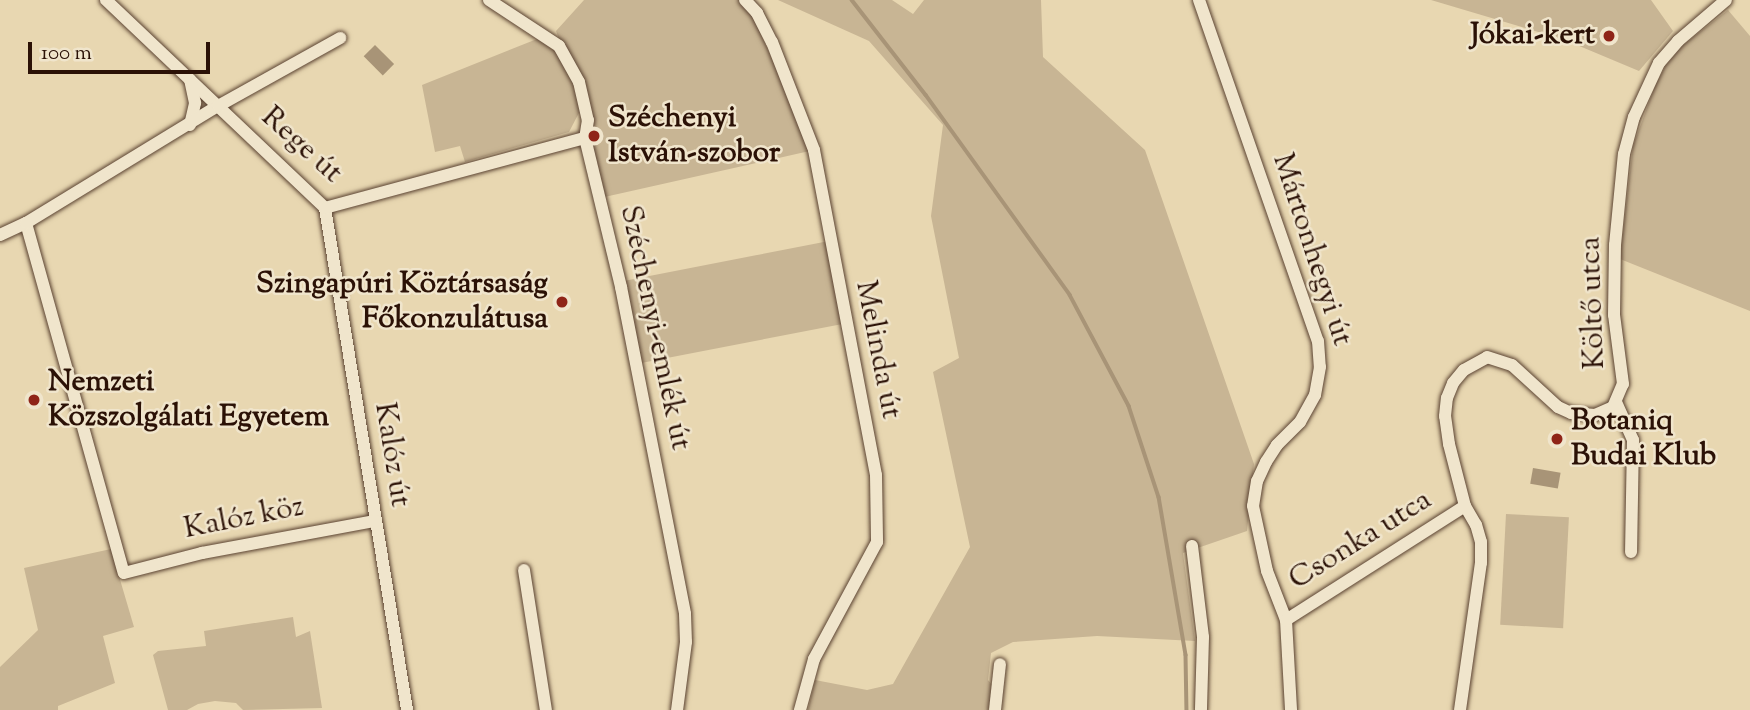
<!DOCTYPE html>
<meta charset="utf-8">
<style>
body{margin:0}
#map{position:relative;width:1750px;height:710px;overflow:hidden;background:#e8d7b1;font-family:"Sorts Mill Goudy",serif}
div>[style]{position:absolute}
.green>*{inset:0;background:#c8b594;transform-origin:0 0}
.water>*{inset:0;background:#a89477;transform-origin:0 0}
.stream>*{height:3.5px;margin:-1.75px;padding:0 1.75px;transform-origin:1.75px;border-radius:1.75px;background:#a89477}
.roads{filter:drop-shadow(0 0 2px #5a4231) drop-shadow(0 0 2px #5a4231)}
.minor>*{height:12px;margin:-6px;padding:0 6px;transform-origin:6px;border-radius:6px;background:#f0e5cc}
.dots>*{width:19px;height:19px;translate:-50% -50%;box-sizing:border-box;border:4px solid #f0e5cc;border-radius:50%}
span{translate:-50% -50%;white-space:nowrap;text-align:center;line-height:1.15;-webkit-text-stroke:5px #f0e5cc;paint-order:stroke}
.poi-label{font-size:30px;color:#2b1106;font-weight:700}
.right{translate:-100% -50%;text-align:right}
.left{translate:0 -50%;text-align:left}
.street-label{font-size:30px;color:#2b1106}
.scale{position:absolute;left:28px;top:42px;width:182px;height:32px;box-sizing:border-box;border:4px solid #2b1106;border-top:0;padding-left:9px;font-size:21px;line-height:24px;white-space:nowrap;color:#2b1106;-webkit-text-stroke:5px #f0e5cc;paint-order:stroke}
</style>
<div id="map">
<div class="green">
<div style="clip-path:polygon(584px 0,745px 0,814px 150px,600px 198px,588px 120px,556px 31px)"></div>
<div style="clip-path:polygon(778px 0,892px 0,913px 14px,924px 0,1041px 0,1043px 57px,1145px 150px,1254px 464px,1247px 531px,1183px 553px,1195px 641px,1097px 636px,1013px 642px,991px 653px,988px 680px,994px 687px,993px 699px,988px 710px,808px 710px,815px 680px,867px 690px,893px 684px,970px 547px,933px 372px,959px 358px,931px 216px,943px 125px,869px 41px)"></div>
<div style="clip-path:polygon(1431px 0,1651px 0,1673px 31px,1639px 71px,1565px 40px)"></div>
<div style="clip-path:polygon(1728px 10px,1750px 36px,1750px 311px,1620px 259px,1633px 146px,1655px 86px,1666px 65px,1682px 46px)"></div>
<div style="clip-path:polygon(537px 39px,555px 51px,574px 83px,581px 109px,569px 132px,465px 162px,460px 146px,435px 152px,422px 85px)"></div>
<div style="left:829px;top:241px;width:84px;height:213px;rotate:79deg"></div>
<div style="left:1506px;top:514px;width:63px;height:111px;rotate:3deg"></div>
<div style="clip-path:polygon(111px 549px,134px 627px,103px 636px,115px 683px,58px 706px,58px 710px,0 710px,0 667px,38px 630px,24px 568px)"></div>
<div style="clip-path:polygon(293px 617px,296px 637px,310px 631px,322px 708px,243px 710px,236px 703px,215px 701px,198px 704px,187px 710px,168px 710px,153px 655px,158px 651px,206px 646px,204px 631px)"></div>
</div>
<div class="water">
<div style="left:375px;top:45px;width:27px;height:16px;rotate:45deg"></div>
<div style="left:1533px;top:468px;width:28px;height:16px;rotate:10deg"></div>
</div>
<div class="stream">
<div style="left:852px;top:0;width:120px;rotate:52.1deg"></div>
<div style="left:926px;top:95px;width:246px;rotate:54.2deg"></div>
<div style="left:1070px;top:295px;width:126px;rotate:62deg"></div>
<div style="left:1129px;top:406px;width:96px;rotate:71.8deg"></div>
<div style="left:1159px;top:497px;width:160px;rotate:80.3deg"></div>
<div style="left:1186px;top:655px;width:55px;rotate:89deg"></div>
</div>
<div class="roads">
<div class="minor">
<div style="left:106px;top:0;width:302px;rotate:43.5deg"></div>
<div style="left:489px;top:0;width:84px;rotate:33.3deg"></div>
<div style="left:559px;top:46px;width:41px;rotate:60.9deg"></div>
<div style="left:579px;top:82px;width:39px;rotate:77deg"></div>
<div style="left:588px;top:120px;width:18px;rotate:99deg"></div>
<div style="left:585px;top:138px;width:153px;rotate:76.4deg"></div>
<div style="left:621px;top:287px;width:333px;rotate:78.9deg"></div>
<div style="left:685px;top:614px;width:28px;rotate:88deg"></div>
<div style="left:686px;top:642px;width:69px;rotate:97.5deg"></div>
<div style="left:745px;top:0;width:18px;rotate:47deg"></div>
<div style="left:757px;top:13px;width:33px;rotate:63deg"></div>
<div style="left:772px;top:42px;width:116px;rotate:68.7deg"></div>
<div style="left:814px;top:150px;width:331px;rotate:79.2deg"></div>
<div style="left:876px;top:475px;width:67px;rotate:89.1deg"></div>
<div style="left:877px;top:542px;width:133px;rotate:118.3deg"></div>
<div style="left:814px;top:659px;width:53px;rotate:105.4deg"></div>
<div style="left:1199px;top:0;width:361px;rotate:70.8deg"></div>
<div style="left:1318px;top:341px;width:26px;rotate:86deg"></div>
<div style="left:1320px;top:367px;width:28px;rotate:100deg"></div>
<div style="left:1315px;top:395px;width:31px;rotate:119deg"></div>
<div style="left:1300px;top:422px;width:33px;rotate:135deg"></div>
<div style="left:1277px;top:445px;width:20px;rotate:123deg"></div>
<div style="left:1266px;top:462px;width:21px;rotate:115deg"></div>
<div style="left:1257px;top:481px;width:25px;rotate:99deg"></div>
<div style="left:1253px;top:506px;width:66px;rotate:77.8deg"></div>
<div style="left:1267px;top:571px;width:53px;rotate:68.8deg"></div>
<div style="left:1286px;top:620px;width:90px;rotate:86.8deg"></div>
<div style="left:190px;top:125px;width:23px;rotate:-77deg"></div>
<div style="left:195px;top:103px;width:24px;rotate:-102deg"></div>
<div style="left:325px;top:208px;width:509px;rotate:80.72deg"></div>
<div style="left:325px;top:208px;width:269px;rotate:-15.1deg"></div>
<div style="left:26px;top:223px;width:363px;rotate:74.4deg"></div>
<div style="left:124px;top:573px;width:81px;rotate:-14.4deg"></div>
<div style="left:202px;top:553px;width:176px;rotate:-10.5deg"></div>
<div style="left:0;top:235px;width:29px;rotate:-25deg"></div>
<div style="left:26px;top:223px;width:225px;rotate:-31.4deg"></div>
<div style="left:218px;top:106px;width:140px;rotate:-29.1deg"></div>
<div style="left:1616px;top:402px;width:42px;rotate:65.9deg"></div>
<div style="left:1633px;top:440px;width:112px;rotate:91deg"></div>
<div style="left:1192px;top:546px;width:92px;rotate:83.1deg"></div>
<div style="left:1203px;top:637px;width:73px;rotate:91.6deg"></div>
<div style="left:524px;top:570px;width:142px;rotate:81.1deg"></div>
<div style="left:1286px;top:620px;width:212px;rotate:-32.5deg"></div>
<div style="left:995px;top:710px;width:46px;rotate:-83.8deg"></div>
<div style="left:1460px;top:710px;width:148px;rotate:-81.9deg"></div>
<div style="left:1481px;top:563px;width:21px;rotate:-90deg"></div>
<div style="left:1481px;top:542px;width:18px;rotate:-106deg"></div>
<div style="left:1476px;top:525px;width:22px;rotate:-120deg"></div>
<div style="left:1465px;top:506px;width:64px;rotate:-104.5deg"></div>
<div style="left:1449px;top:444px;width:28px;rotate:-98deg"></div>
<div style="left:1445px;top:416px;width:18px;rotate:-84deg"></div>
<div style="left:1447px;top:398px;width:16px;rotate:-68deg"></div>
<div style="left:1453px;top:383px;width:17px;rotate:-50deg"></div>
<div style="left:1464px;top:370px;width:26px;rotate:-29deg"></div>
<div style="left:1487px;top:357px;width:26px;rotate:18deg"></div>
<div style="left:1512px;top:365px;width:62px;rotate:42.4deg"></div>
<div style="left:1558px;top:407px;width:14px;rotate:25deg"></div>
<div style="left:1571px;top:413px;width:24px;rotate:5deg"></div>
<div style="left:1595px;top:415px;width:20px;rotate:-24deg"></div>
<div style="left:1613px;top:407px;width:25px;rotate:-67deg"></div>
<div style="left:1623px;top:384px;width:70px;rotate:-97.4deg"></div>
<div style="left:1614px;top:315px;width:70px;rotate:-89.2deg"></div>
<div style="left:1615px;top:245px;width:91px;rotate:-84.4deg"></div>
<div style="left:1624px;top:154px;width:38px;rotate:-75deg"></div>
<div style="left:1634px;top:117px;width:60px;rotate:-65.2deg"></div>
<div style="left:1659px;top:63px;width:29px;rotate:-49deg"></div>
<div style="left:1678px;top:41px;width:63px;rotate:-40.5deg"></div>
</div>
</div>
<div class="dots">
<div style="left:1609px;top:36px;background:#8f2418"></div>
<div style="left:594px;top:136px;background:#8f2418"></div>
<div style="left:562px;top:302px;background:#8f2418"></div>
<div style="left:34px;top:400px;background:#8f2418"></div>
<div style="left:1557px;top:439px;background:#8f2418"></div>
</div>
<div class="poi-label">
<span class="right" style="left:1595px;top:36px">Jókai-kert</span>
<span class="left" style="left:608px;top:136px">Széchenyi<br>István-szobor</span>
<span class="right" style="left:548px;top:302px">Szingapúri Köztársaság<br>Főkonzulátusa</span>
<span class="left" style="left:48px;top:400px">Nemzeti<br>Közszolgálati Egyetem</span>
<span class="left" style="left:1571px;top:439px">Botaniq<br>Budai Klub</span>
</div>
<div class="street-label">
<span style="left:301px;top:146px;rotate:42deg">Rege út</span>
<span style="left:1311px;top:250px;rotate:72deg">Mártonhegyi út</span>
<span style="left:1594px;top:303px;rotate:-92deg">Költő utca</span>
<span style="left:654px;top:328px;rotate:78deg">Széchenyi-emlék út</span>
<span style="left:877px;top:350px;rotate:79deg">Melinda út</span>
<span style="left:391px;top:455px;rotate:81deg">Kalóz út</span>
<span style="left:244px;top:519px;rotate:-11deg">Kalóz köz</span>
<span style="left:1361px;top:541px;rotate:-32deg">Csonka utca</span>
</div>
<div class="scale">100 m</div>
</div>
